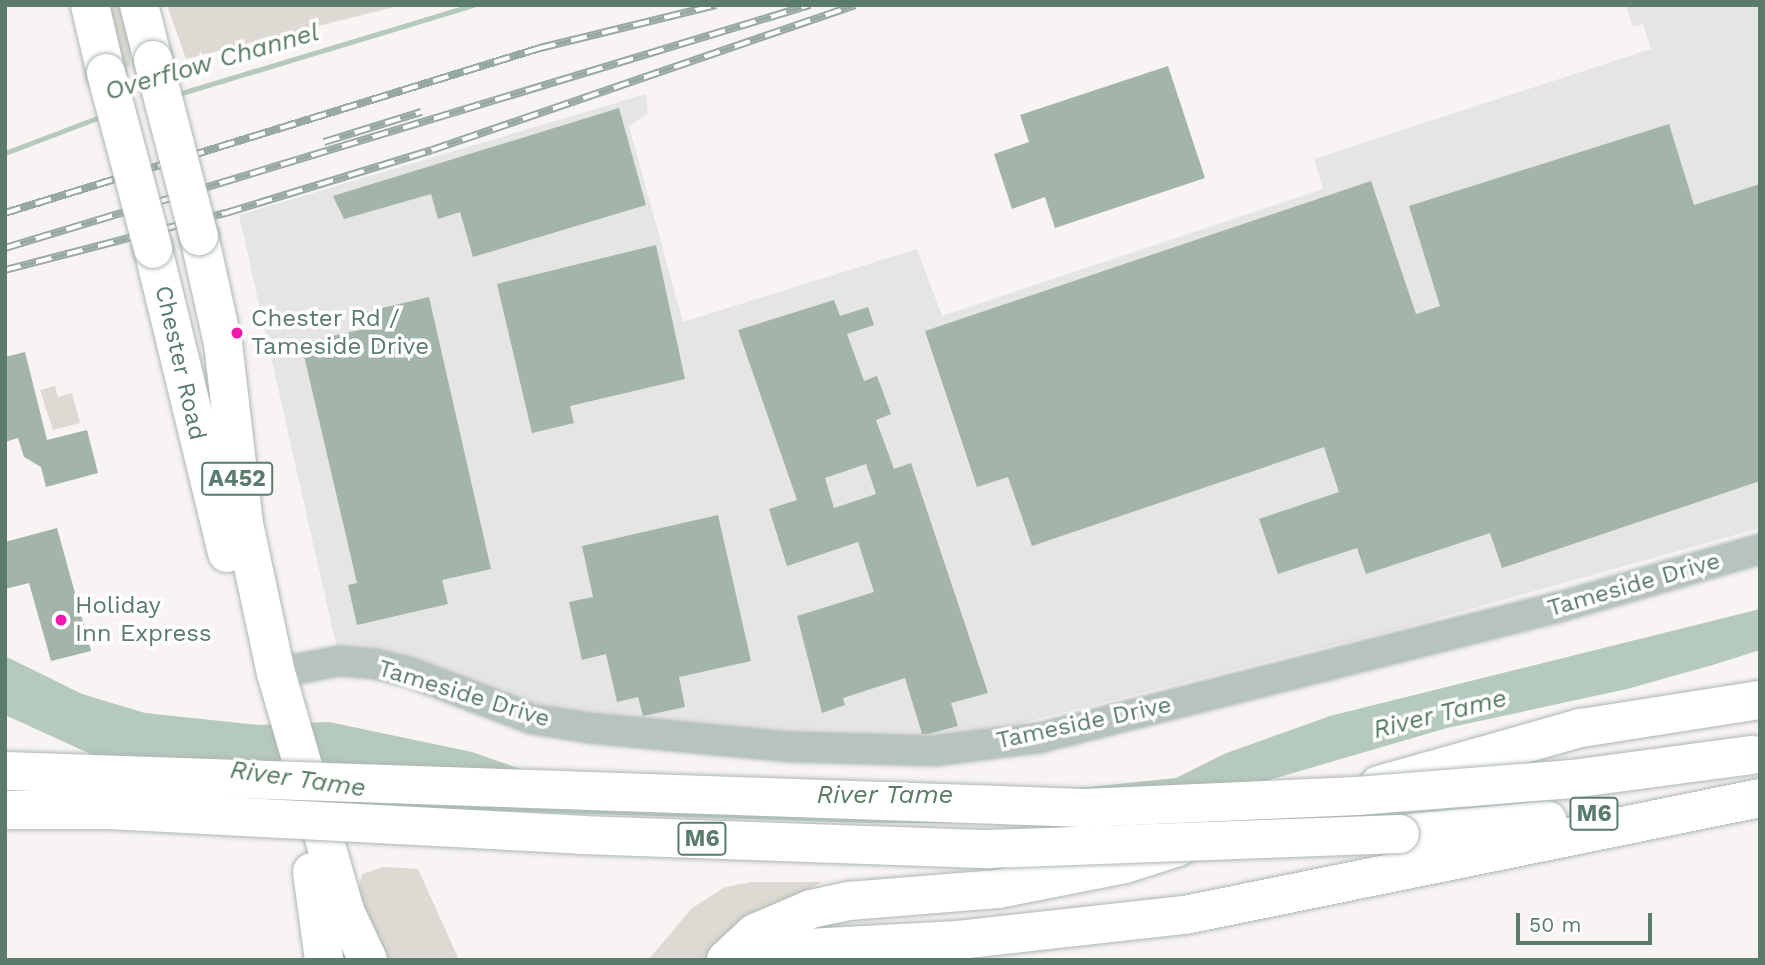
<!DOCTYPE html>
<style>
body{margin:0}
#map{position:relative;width:1765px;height:965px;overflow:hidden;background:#f7f4f3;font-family:"Work Sans",sans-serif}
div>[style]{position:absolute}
.built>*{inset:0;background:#e5e5e3}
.green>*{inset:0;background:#dcdad2;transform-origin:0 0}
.water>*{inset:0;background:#b5c9bd}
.stream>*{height:5px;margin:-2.5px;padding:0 2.5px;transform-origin:2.5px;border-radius:2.5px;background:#b5c9bd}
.building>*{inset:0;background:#a3b4ab}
.roads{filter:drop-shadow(0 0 2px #acb7b2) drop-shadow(0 0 2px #acb7b2)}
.minor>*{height:28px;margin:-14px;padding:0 14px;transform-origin:14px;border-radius:14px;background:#b7c3bd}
.highway>*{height:38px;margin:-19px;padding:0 19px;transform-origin:19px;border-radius:19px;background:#fff}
.rail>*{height:8px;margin-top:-4px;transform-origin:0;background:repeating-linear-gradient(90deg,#fff 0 16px,#98a9a1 0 32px);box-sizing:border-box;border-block:2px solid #98a9a1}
.bridges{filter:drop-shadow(0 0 2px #acb7b2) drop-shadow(0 0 2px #acb7b2)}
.highway-bridge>*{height:38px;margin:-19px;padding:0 19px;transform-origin:19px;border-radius:19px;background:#fff}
.dots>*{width:19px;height:19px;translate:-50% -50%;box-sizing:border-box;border:4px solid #fff;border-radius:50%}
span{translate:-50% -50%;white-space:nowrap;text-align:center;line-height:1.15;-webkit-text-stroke:7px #fff;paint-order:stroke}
.shield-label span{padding:2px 5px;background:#fff;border:2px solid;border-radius:5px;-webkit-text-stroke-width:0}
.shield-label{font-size:23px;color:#5b7b6c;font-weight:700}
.poi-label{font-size:24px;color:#5b7b6c}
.left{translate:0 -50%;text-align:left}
.street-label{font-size:24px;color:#5b7b6c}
.water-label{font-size:26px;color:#5a7c66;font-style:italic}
.frame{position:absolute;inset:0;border:7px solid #5b7b6c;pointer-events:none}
.scale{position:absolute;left:1516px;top:913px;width:136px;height:32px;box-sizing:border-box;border:4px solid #5b7b6c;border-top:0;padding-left:9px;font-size:21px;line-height:24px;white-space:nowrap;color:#5b7b6c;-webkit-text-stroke:5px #fff;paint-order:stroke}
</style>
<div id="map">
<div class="built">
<div style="clip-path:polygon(1626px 5px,1760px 5px,1760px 528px,1403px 628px,1009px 726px,1011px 734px,922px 747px,626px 727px,337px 649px,239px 215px,646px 94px,648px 114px,629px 126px,683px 322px,917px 249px,942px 316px,1323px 189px,1314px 159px,1651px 49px,1643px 24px,1633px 27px)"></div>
</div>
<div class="green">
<div style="left:109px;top:5px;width:21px;height:62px"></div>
<div style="clip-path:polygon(167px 5px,402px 5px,186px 59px)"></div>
<div style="clip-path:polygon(55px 386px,58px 397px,72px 393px,80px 423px,53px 430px,40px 390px)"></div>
<div style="clip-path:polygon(384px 867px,418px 869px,459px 960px,384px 960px,358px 892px,362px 874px)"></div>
<div style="clip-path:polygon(752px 882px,822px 882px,796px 895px,710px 960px,648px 960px,692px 908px,725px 887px)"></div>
</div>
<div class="water">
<div style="clip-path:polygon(1760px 609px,1760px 650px,1716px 664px,1627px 689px,1447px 728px,1160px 812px,1042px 823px,869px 823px,376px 807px,245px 793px,106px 761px,5px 715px,5px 656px,82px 694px,145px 713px,258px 725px,329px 722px,472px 752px,529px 772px,946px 790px,1079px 788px,1176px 778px,1224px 754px,1330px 716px)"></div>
</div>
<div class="stream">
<div style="left:175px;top:95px;width:311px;rotate:-16.8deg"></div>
<div style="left:5px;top:153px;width:107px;rotate:-20.8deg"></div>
</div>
<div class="building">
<div style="clip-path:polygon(1168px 66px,1205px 178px,1055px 228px,1045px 197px,1012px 209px,994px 154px,1029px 142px,1020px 115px)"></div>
<div style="clip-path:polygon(619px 108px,646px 205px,473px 257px,460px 212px,438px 219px,431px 194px,344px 219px,333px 196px)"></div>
<div style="clip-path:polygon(1669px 124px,1694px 205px,1760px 184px,1760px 481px,1502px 568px,1490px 533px,1366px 574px,1357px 548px,1278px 574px,1259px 519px,1339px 492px,1324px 447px,1032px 546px,1008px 477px,977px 487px,925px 331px,1371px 181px,1416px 314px,1440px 306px,1409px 206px)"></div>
<div style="clip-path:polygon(656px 245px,685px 379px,570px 406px,574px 423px,532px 433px,497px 284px)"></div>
<div style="clip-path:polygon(429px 297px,491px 569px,442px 580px,448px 604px,357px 625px,348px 585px,357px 583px,301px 343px,364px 329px,361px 313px)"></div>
<div style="clip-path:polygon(evenodd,834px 300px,840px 316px,868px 307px,874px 325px,847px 334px,864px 381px,877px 376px,891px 414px,876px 420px,894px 469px,911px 463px,988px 693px,951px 703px,958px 726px,928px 734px,922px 734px,905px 678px,843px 698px,845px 705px,822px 713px,797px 616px,874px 592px,858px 542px,787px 566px,769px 509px,797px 500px,738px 330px,834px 300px,866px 464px,876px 494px,834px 508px,825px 478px,866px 464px)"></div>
<div style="clip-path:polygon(25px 352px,47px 440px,87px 430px,98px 473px,46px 487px,41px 467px,24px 457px,18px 438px,5px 442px,5px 357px)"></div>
<div style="clip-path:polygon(718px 515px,751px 661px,679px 677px,685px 707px,643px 716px,638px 697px,617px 702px,606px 654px,582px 660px,569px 602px,593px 597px,582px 546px)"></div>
<div style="clip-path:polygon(57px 528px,91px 651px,51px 661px,29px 583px,5px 589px,5px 542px)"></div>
</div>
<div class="roads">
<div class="minor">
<div style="left:276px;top:673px;width:64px;rotate:-10.8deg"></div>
<div style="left:339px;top:661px;width:36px;rotate:5deg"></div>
<div style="left:375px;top:664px;width:37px;rotate:14deg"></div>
<div style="left:411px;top:673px;width:129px;rotate:20.8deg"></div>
<div style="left:532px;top:719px;width:57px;rotate:9.1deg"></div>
<div style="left:588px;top:728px;width:203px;rotate:5.4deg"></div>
<div style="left:790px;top:747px;width:144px;rotate:1.6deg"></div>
<div style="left:934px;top:751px;width:106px;rotate:-7.1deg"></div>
<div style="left:1039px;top:738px;width:540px;rotate:-14.14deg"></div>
<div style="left:1563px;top:606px;width:205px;rotate:-16.1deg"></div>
</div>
<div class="highway">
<div style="left:90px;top:5px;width:70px;rotate:76.8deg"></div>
<div style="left:139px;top:5px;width:57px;rotate:75.7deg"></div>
<div style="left:199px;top:236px;width:110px;rotate:77.4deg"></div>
<div style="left:223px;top:343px;width:182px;rotate:83.4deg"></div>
<div style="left:244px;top:524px;width:152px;rotate:77.9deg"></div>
<div style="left:276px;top:673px;width:248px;rotate:73.8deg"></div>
<div style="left:345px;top:911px;width:54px;rotate:64.9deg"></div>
<div style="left:153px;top:249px;width:313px;rotate:76.3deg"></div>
<div style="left:1379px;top:785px;width:210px;rotate:-15.8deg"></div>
<div style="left:1581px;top:728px;width:181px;rotate:-8.9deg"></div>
<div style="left:1400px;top:834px;width:148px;rotate:-5.4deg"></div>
<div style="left:312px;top:872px;width:89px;rotate:82.2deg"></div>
<div style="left:726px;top:960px;width:40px;rotate:-43deg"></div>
<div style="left:755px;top:933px;width:61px;rotate:-23.2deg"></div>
<div style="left:811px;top:909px;width:39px;rotate:-12deg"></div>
<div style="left:849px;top:901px;width:149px;rotate:-4.6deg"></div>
<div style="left:998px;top:889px;width:129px;rotate:-11.1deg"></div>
<div style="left:1125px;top:864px;width:56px;rotate:-17.8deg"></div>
<div style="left:768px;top:960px;width:25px;rotate:-27deg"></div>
<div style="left:790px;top:949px;width:168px;rotate:-3.1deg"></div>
<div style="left:958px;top:940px;width:228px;rotate:-6.3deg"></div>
<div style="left:1185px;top:915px;width:587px;rotate:-11.5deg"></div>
</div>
</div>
<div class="rail">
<div style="left:324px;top:142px;width:102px;rotate:-17.2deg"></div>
<div style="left:5px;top:213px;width:560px;rotate:-17.14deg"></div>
<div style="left:540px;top:48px;width:181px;rotate:-13.7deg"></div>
<div style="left:5px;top:248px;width:841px;rotate:-16.8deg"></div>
<div style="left:5px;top:270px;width:228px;rotate:-14.5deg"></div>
<div style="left:226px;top:213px;width:215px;rotate:-17deg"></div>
<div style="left:432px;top:150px;width:447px;rotate:-18.9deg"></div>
</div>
<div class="bridges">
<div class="highway-bridge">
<div style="left:153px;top:60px;width:182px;rotate:75.4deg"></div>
<div style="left:106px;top:73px;width:182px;rotate:75deg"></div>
<div style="left:5px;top:771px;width:1080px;rotate:1.96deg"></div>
<div style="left:1084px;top:808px;width:273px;rotate:-2.5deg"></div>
<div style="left:1357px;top:796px;width:216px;rotate:-4.5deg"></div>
<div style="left:1572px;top:779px;width:182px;rotate:-7.6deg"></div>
<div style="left:5px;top:810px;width:104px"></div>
<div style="left:109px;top:810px;width:473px;rotate:3deg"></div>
<div style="left:581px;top:835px;width:408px;rotate:2deg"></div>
<div style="left:989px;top:849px;width:411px;rotate:-2.1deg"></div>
</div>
</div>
<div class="dots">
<div style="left:237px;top:333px;background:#f317ad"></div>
<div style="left:61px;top:620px;background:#f317ad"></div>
</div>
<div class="shield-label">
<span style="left:237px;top:479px">A452</span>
<span style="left:1594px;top:814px">M6</span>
<span style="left:702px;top:839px">M6</span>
</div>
<div class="poi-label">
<span class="left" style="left:251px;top:333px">Chester Rd /<br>Tameside Drive</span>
<span class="left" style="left:75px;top:620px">Holiday<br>Inn Express</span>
</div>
<div class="street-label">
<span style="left:180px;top:363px;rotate:77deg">Chester Road</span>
<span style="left:1634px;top:585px;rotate:-16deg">Tameside Drive</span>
<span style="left:464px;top:694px;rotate:17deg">Tameside Drive</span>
<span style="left:1084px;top:723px;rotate:-12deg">Tameside Drive</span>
</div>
<div class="water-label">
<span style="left:212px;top:62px;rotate:-16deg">Overflow Channel</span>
<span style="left:1440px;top:714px;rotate:-14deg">River Tame</span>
<span style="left:298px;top:779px;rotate:8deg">River Tame</span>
<span style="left:885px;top:795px">River Tame</span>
</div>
<div class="frame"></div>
<div class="scale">50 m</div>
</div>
